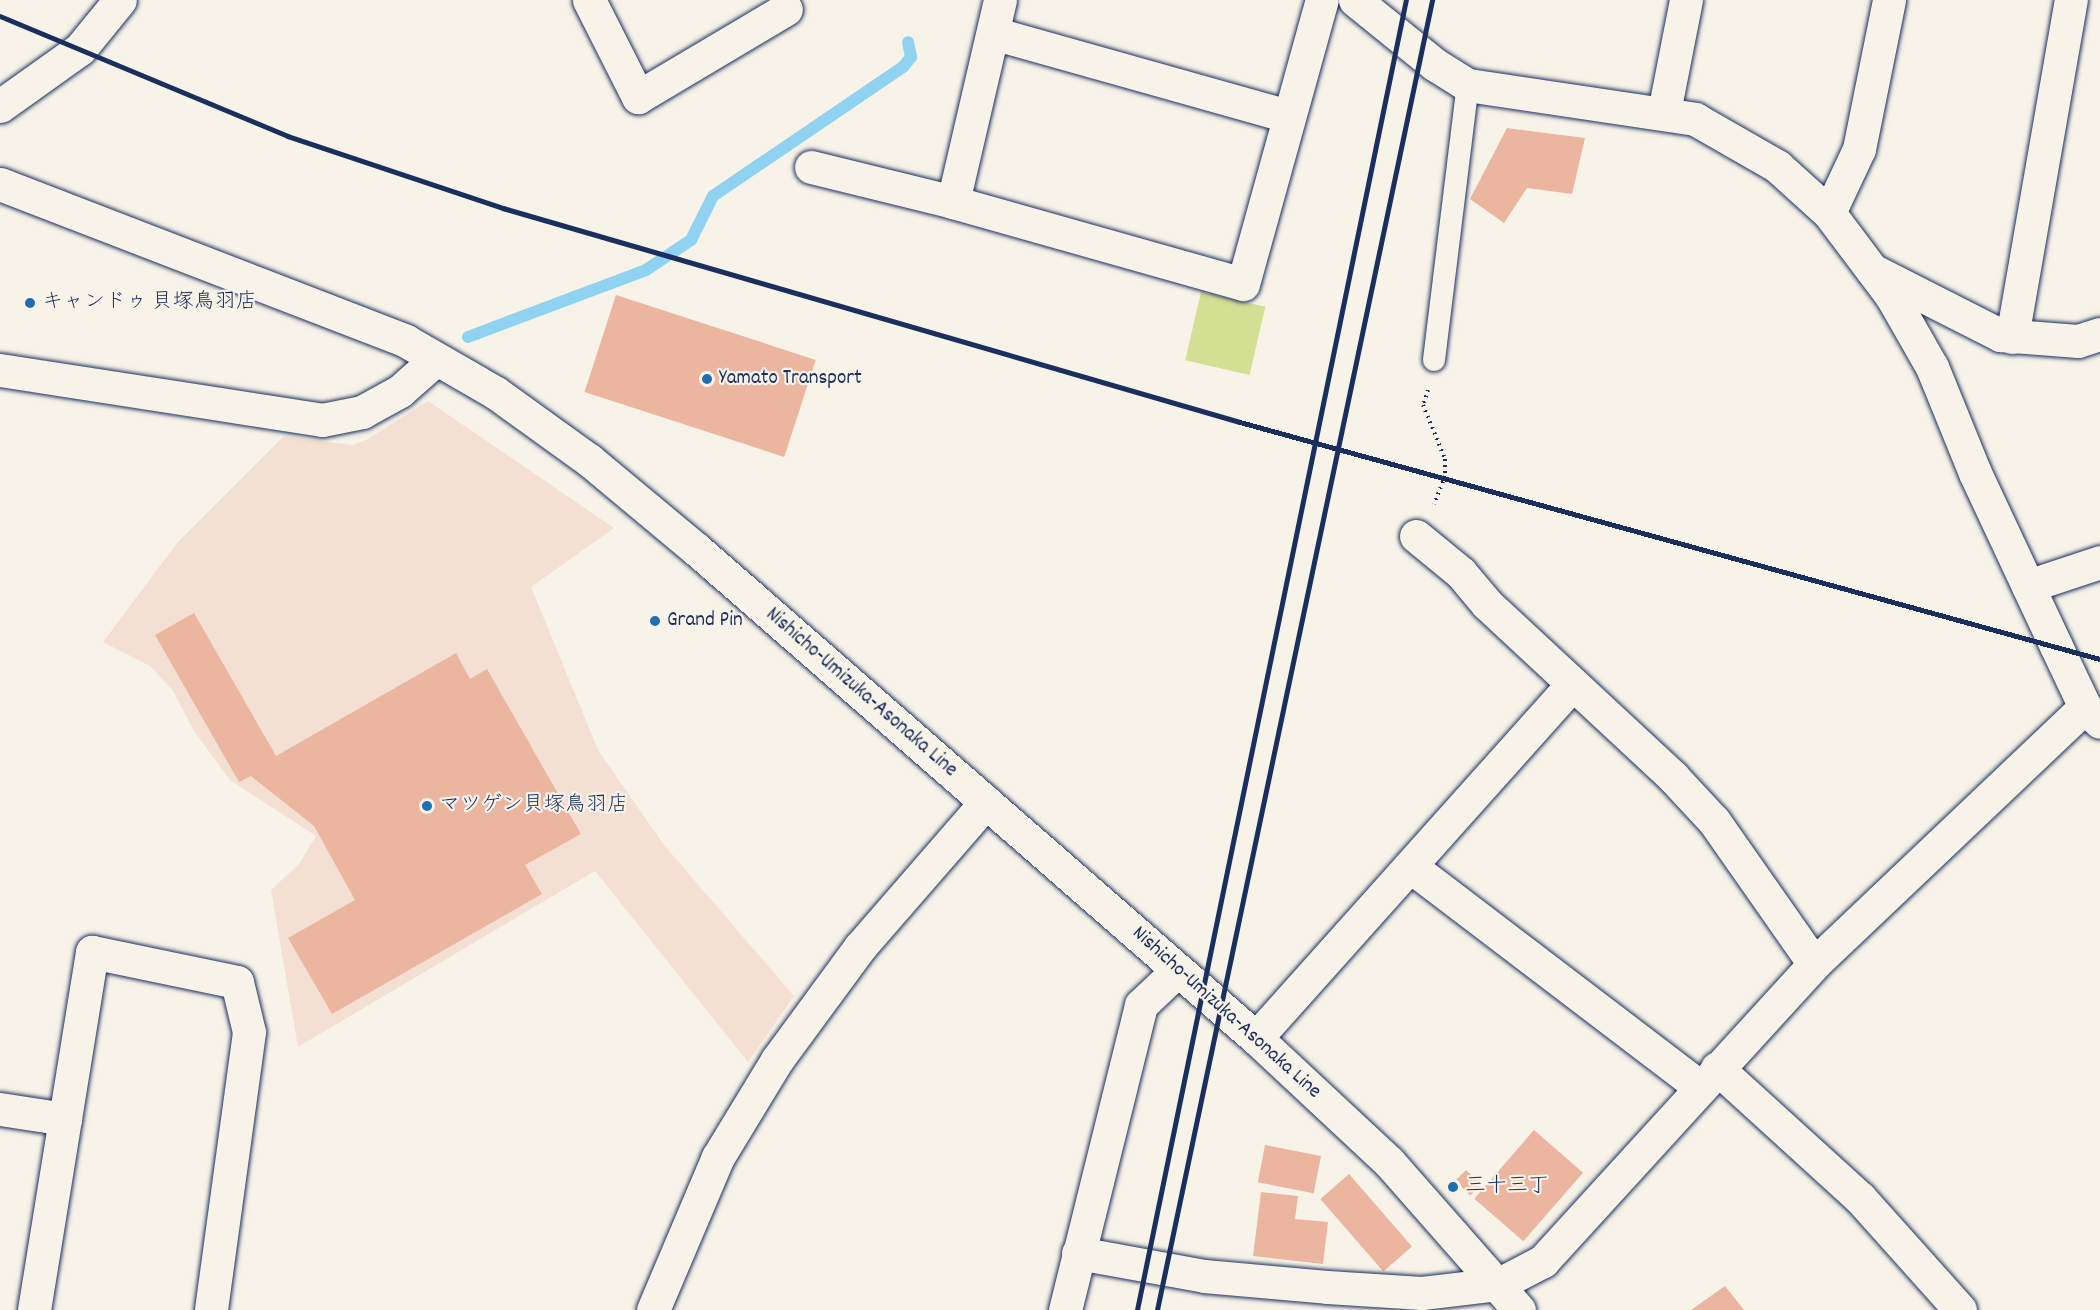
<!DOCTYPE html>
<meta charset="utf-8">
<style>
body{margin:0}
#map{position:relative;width:2100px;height:1310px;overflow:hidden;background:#f7f3e8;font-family:Dekko,"Klee One",sans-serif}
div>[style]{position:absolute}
.built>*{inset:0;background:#f4e0d2}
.green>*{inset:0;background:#d3df92;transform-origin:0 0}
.stream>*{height:12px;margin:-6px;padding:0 6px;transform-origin:6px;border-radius:6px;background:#90d2f1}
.building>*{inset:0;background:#ecb5a0;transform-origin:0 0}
.path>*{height:4px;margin-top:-2px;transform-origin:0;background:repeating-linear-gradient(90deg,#1b2f5e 0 1.5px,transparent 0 6px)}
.roads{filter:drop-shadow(0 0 2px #1b2f5e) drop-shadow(0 0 2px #1b2f5e)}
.service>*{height:22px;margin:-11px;padding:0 11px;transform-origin:11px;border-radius:11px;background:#f7f3e8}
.minor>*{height:33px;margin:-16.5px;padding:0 16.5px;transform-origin:16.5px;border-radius:16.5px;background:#f7f3e8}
.tertiary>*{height:33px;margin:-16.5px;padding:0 16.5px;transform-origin:16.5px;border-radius:16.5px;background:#f7f3e8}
.rail>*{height:4.5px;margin:-2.25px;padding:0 2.25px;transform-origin:2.25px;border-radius:2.25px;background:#1b2f5e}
.dots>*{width:16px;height:16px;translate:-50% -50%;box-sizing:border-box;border:3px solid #f7f3e8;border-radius:50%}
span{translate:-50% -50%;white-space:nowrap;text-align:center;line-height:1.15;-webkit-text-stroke:4.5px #f7f3e8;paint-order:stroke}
.poi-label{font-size:21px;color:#1b2f5e}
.left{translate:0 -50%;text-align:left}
.street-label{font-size:21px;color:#1b2f5e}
</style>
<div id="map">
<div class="built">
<div style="clip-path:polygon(428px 401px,614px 528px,531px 587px,598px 750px,664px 845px,794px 996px,748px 1062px,595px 871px,298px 1047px,271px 890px,299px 864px,316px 836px,230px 780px,194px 731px,173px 691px,150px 666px,103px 642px,177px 543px,284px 436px,352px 445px,366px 440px)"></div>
</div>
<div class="green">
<div style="left:1201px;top:292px;width:66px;height:70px;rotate:13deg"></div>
</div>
<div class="stream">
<div style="left:468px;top:337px;width:190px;rotate:-20.6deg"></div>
<div style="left:646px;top:270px;width:54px;rotate:-33.7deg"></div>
<div style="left:691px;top:240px;width:49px;rotate:-63.4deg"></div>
<div style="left:713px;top:196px;width:230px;rotate:-34.2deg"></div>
<div style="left:903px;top:67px;width:13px;rotate:-51deg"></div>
<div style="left:911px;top:57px;width:15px;rotate:-101deg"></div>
</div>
<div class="building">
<div style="clip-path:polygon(1507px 128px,1585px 138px,1572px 194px,1527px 188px,1504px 223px,1470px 199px)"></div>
<div style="left:616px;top:295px;width:210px;height:102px;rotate:18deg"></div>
<div style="clip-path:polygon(194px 613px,276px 756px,456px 653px,470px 679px,487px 669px,581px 834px,525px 865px,542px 894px,332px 1014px,288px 938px,355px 900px,314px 826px,251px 776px,239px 782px,155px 635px)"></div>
<div style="left:1534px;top:1130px;width:65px;height:91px;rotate:41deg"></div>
<div style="left:1265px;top:1145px;width:57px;height:38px;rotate:11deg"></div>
<div style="left:1466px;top:1170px;width:21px;height:15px;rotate:45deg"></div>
<div style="left:1349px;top:1174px;width:96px;height:38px;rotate:49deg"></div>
<div style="clip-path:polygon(1261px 1192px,1298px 1196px,1295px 1219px,1328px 1222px,1323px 1264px,1253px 1256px)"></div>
<div style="clip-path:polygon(1725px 1286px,1744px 1310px,1691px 1310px)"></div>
</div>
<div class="path">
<div style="left:1428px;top:390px;width:16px;rotate:108deg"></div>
<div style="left:1423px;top:405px;width:58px;rotate:67.8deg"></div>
<div style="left:1445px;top:459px;width:17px;rotate:90deg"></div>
<div style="left:1445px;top:476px;width:30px;rotate:111deg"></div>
</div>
<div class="roads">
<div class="service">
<div style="left:1434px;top:360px;width:277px;rotate:-83deg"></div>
</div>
<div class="minor">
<div style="left:589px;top:0;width:109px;rotate:63.2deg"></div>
<div style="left:638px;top:97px;width:172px;rotate:-30.7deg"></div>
<div style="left:1355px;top:0;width:102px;rotate:39deg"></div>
<div style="left:993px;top:33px;width:306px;rotate:15.7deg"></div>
<div style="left:0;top:106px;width:98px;rotate:-35.5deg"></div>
<div style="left:80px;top:49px;width:63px;rotate:-50.8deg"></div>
<div style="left:1664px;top:112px;width:114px;rotate:-78.9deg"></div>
<div style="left:811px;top:167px;width:146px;rotate:13.8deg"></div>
<div style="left:953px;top:202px;width:301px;rotate:15.8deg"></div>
<div style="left:1243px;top:284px;width:295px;rotate:-74.5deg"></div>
<div style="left:953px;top:202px;width:207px;rotate:-76.9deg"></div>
<div style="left:1829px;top:213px;width:71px;rotate:-64.9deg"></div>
<div style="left:1859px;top:149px;width:152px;rotate:-78.6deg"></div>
<div style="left:1872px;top:270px;width:144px;rotate:26.9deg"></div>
<div style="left:2000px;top:335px;width:78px;rotate:4.4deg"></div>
<div style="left:2078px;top:341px;width:23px;rotate:-18deg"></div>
<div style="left:2012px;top:337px;width:342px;rotate:-80.1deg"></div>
<div style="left:0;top:370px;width:326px;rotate:8.8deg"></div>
<div style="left:322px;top:420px;width:41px;rotate:-11.3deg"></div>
<div style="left:362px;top:412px;width:43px;rotate:-28.9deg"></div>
<div style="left:400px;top:391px;width:48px;rotate:-41.6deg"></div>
<div style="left:1416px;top:536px;width:58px;rotate:39.4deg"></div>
<div style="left:1461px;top:573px;width:40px;rotate:50deg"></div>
<div style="left:1487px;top:604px;width:254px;rotate:42.9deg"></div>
<div style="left:1673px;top:777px;width:60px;rotate:47deg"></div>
<div style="left:1714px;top:821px;width:174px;rotate:55deg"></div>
<div style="left:2028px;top:586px;width:76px;rotate:-18.4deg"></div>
<div style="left:1410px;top:866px;width:365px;rotate:37.3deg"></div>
<div style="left:1256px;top:1038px;width:475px;rotate:-48.2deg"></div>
<div style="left:1717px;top:1068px;width:193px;rotate:42.3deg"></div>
<div style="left:1860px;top:1198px;width:150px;rotate:48.2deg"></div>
<div style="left:0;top:1109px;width:66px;rotate:8.7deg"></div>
<div style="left:1078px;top:1253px;width:128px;rotate:10.3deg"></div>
<div style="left:1204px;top:1276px;width:123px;rotate:5.1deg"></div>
<div style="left:1327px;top:1287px;width:95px;rotate:3.6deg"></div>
<div style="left:1422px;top:1293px;width:78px;rotate:-6.7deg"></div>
<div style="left:1499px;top:1284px;width:50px;rotate:-27.6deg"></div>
<div style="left:1543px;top:1261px;width:402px;rotate:-47.6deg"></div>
<div style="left:1814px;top:964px;width:373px;rotate:-43.5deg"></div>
<div style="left:34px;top:1310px;width:363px;rotate:-80.8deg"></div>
<div style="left:92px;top:952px;width:148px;rotate:11.7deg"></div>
<div style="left:237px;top:982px;width:51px;rotate:76.5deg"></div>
<div style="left:249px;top:1032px;width:281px;rotate:97.8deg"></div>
<div style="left:1065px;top:1310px;width:314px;rotate:-76deg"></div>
<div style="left:1141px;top:1005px;width:51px;rotate:-43.4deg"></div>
</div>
<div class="tertiary">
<div style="left:1434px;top:64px;width:40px;rotate:32deg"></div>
<div style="left:1468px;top:85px;width:230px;rotate:8.5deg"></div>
<div style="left:1695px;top:119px;width:95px;rotate:29.8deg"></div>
<div style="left:1777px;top:166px;width:70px;rotate:42.1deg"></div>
<div style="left:1829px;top:213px;width:105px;rotate:53.1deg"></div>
<div style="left:1892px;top:297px;width:81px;rotate:60.3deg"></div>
<div style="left:1932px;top:367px;width:114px;rotate:67.9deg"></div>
<div style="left:1975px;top:473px;width:191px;rotate:64.9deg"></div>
<div style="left:2056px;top:646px;width:68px;rotate:64.6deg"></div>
<div style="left:2085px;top:707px;width:21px;rotate:45deg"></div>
<div style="left:0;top:184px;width:435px;rotate:21.1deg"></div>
<div style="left:406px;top:341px;width:104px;rotate:30deg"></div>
<div style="left:496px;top:393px;width:115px;rotate:35.8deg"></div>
<div style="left:589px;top:460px;width:139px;rotate:39.8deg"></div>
<div style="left:696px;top:549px;width:743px;rotate:41.13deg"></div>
<div style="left:1256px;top:1038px;width:182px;rotate:43deg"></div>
<div style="left:1389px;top:1162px;width:197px;rotate:48.7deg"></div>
<div style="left:653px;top:1310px;width:166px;rotate:-67deg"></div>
<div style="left:718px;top:1157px;width:114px;rotate:-58.7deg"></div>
<div style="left:777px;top:1060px;width:140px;rotate:-53.7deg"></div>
<div style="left:860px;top:947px;width:192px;rotate:-49deg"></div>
</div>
</div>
<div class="rail">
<div style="left:0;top:16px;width:312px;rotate:22.6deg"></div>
<div style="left:288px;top:136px;width:227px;rotate:18.5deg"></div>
<div style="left:503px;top:208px;width:767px;rotate:16.19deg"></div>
<div style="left:1240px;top:422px;width:892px;rotate:15.41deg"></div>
<div style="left:1137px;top:1310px;width:1337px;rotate:-78.4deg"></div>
<div style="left:1157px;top:1310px;width:1339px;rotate:-78.14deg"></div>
</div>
<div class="dots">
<div style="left:30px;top:303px;background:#1f6fb2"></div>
<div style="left:707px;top:379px;background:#1f6fb2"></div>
<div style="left:655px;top:621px;background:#1f6fb2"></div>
<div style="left:427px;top:806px;background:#1f6fb2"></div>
<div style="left:1453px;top:1187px;background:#1f6fb2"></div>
</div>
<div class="poi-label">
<span class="left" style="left:42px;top:303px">キャンドゥ 貝塚鳥羽店</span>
<span class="left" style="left:719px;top:379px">Yamato Transport</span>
<span class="left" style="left:667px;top:621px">Grand Pin</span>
<span class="left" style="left:439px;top:806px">マツゲン貝塚鳥羽店</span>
<span class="left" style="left:1465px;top:1187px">三十三丁</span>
</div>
<div class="street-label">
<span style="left:861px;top:693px;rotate:41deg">Nishicho-Umizuka-Asonaka Line</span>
<span style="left:1226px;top:1013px;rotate:42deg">Nishicho-Umizuka-Asonaka Line</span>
</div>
</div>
